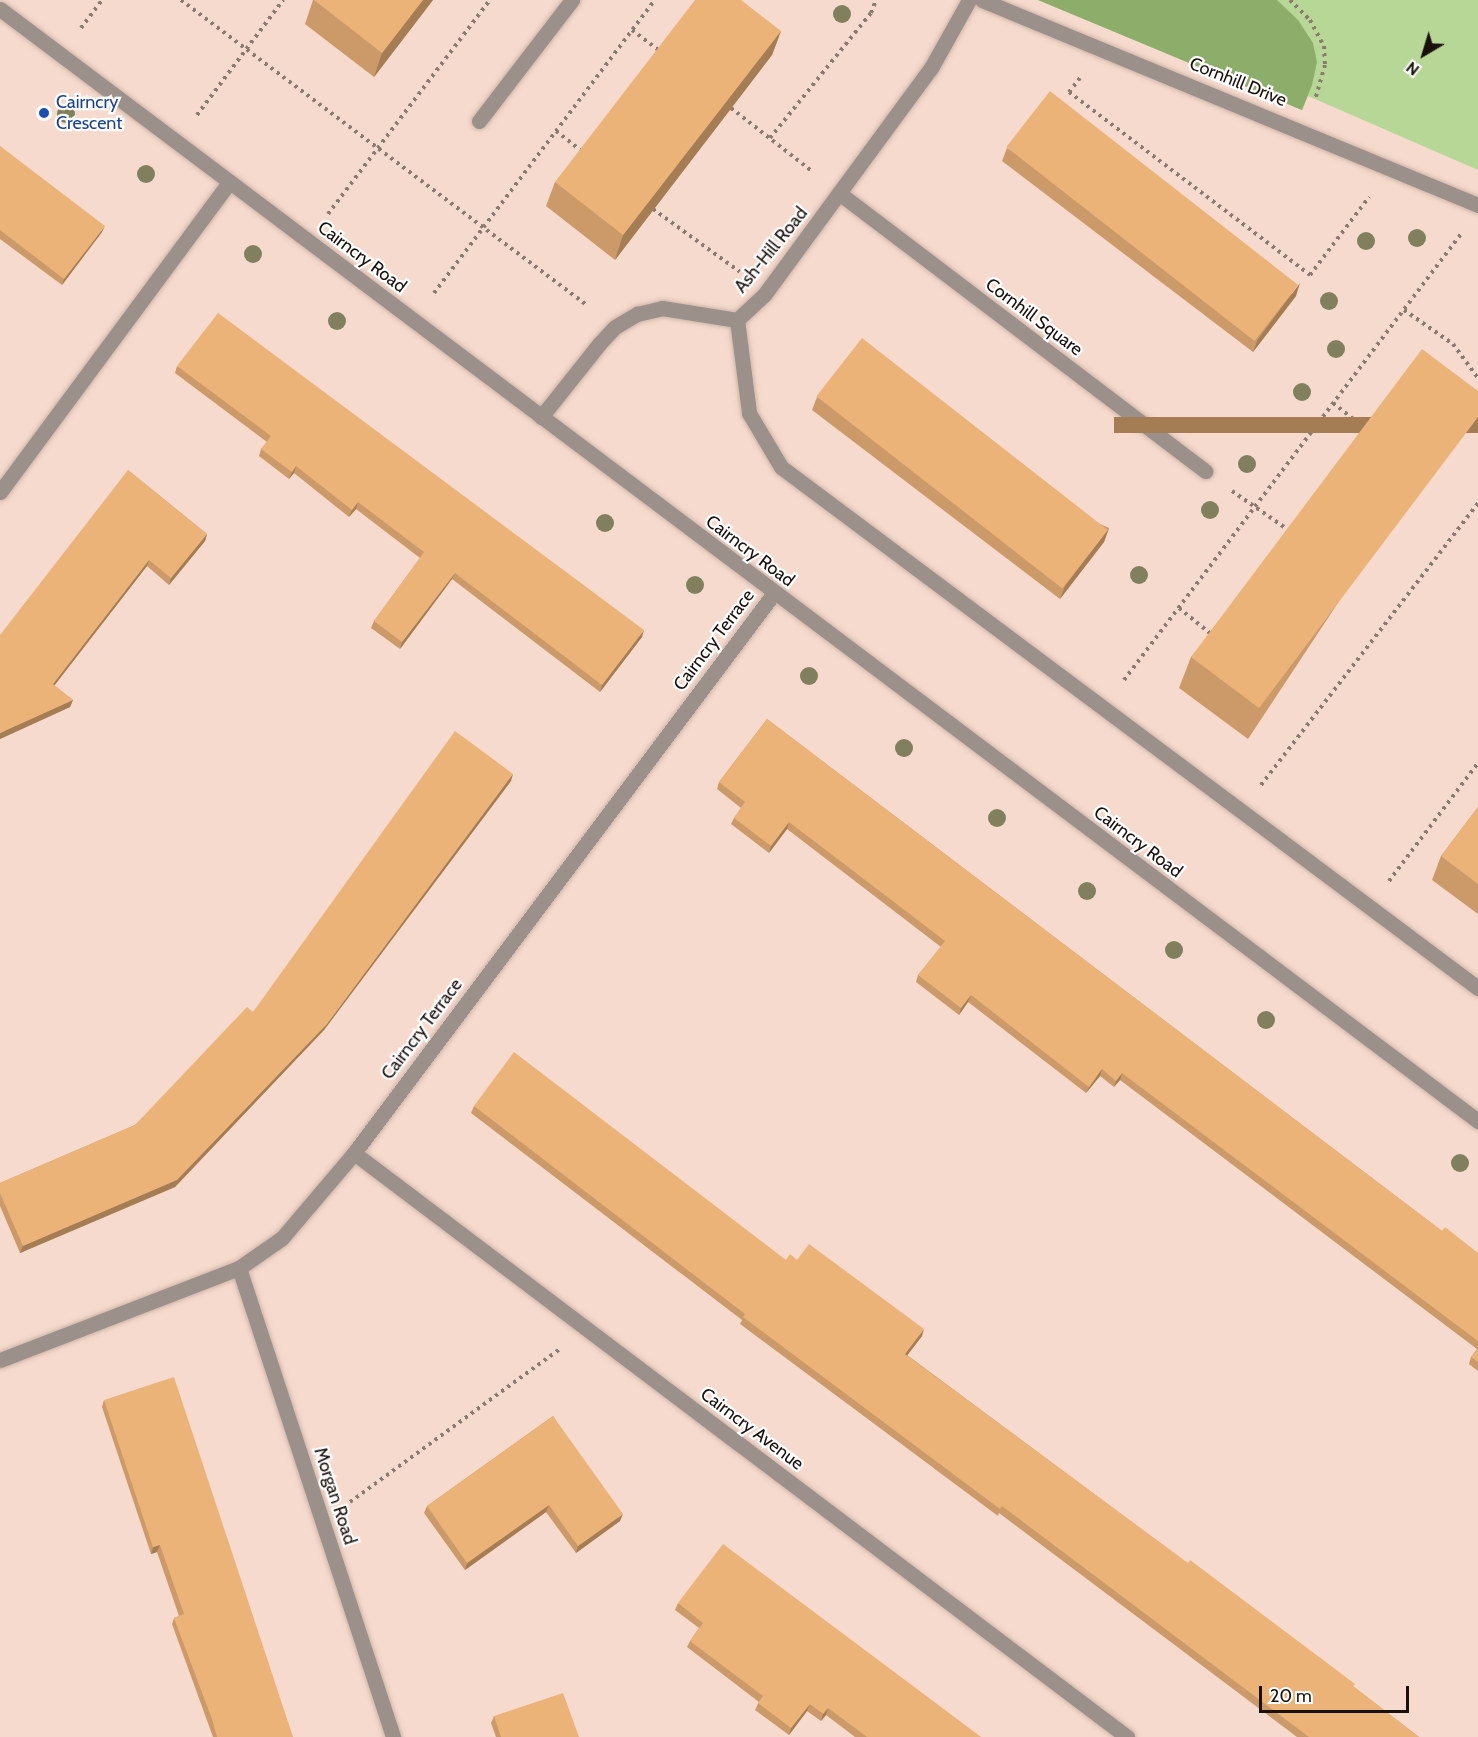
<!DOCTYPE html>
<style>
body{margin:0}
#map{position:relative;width:1478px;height:1737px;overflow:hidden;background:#f6dacd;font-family:Cabin,sans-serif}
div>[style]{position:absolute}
.green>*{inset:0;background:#b6d795}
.forest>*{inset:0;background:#8cae6a}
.path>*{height:4px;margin-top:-2px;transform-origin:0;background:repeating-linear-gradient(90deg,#8c7970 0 3px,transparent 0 7.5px)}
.roads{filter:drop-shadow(0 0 2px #ceb6aa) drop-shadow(0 0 2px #ceb6aa)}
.minor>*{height:15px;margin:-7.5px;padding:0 7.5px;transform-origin:7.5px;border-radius:7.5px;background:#9b908a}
.trees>*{width:18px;height:18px;margin:-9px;border-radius:50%;background:#81805e}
.wall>*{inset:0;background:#cb9a68}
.shaded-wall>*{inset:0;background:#a57d55;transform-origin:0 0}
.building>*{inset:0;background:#ecb379;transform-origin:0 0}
.dots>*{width:16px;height:16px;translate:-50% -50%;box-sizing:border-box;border:3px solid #fff;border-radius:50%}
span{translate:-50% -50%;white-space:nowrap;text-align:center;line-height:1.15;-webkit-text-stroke:4.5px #fff;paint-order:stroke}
.street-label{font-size:18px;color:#19100c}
.transit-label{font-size:18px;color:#164399}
.left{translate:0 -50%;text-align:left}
.north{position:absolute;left:1394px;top:24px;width:60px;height:60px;-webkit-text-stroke:4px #fff;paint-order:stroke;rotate:218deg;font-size:16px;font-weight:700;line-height:24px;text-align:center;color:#19100c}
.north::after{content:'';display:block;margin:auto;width:21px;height:27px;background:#19100c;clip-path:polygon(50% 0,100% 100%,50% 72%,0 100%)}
.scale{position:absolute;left:1259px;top:1686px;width:150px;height:27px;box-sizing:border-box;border:3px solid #19100c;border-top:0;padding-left:8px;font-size:18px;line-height:21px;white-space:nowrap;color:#19100c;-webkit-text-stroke:4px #fff;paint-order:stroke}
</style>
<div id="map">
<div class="green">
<div style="clip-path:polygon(1038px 0,1478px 0,1478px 170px,1308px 96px,1302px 110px)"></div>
</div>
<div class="forest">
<div style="clip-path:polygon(1038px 0,1277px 0,1298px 20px,1313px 43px,1317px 62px,1312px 85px,1302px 110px)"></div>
</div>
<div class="path">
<div style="left:181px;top:0;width:509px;rotate:36.94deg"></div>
<div style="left:1290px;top:0;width:28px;rotate:45deg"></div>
<div style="left:1310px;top:20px;width:30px;rotate:62deg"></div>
<div style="left:1324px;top:46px;width:19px;rotate:87deg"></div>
<div style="left:1325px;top:65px;width:37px;rotate:106deg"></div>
<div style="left:81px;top:28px;width:35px;rotate:-53deg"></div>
<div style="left:632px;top:30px;width:35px;rotate:37deg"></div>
<div style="left:1080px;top:78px;width:18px;rotate:128deg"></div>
<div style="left:1069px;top:92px;width:303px;rotate:37.2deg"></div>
<div style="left:1310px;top:275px;width:98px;rotate:-52.9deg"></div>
<div style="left:731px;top:108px;width:104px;rotate:38deg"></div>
<div style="left:197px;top:115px;width:144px;rotate:-53.2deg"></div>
<div style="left:556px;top:131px;width:34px;rotate:38deg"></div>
<div style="left:770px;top:138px;width:161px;rotate:-51.1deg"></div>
<div style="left:871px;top:13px;width:14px;rotate:-69deg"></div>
<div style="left:653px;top:209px;width:107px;rotate:35.9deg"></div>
<div style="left:328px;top:214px;width:268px;rotate:-52.9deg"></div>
<div style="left:434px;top:293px;width:367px;rotate:-53deg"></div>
<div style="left:1404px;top:310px;width:60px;rotate:34.8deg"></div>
<div style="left:1453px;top:344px;width:42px;rotate:53.7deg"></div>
<div style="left:1333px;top:403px;width:42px;rotate:38.2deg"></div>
<div style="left:1232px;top:491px;width:70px;rotate:34.6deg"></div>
<div style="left:1179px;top:608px;width:41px;rotate:39.1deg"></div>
<div style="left:1124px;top:680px;width:559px;rotate:-52.93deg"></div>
<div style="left:1261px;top:785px;width:356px;rotate:-52.4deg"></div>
<div style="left:1389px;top:881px;width:148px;rotate:-53deg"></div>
<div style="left:350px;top:1502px;width:260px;rotate:-36.1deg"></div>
</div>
<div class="roads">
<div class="minor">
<div style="left:982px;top:0;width:537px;rotate:22.46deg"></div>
<div style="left:0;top:9px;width:1850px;rotate:36.96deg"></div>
<div style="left:479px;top:121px;width:153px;rotate:-52.5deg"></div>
<div style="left:839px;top:193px;width:460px;rotate:37.2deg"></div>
<div style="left:737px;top:320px;width:94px;rotate:82.6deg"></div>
<div style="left:749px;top:413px;width:63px;rotate:59.3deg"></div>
<div style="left:781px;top:467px;width:870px;rotate:36.78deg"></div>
<div style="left:541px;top:417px;width:93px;rotate:-51.5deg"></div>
<div style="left:599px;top:344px;width:23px;rotate:-47deg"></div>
<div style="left:615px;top:327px;width:26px;rotate:-31deg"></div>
<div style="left:637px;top:314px;width:26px;rotate:-13deg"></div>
<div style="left:662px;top:308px;width:76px;rotate:9.1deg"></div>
<div style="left:737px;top:320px;width:37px;rotate:-43deg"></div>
<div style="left:764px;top:295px;width:282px;rotate:-53.7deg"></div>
<div style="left:931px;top:68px;width:78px;rotate:-60.8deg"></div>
<div style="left:0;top:492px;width:385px;rotate:-53.5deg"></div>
<div style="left:354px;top:1153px;width:969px;rotate:37.07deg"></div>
<div style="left:239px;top:1268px;width:494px;rotate:71.8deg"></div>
<div style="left:0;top:1360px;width:256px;rotate:-21.1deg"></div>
<div style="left:239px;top:1268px;width:52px;rotate:-34.9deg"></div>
<div style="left:282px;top:1238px;width:111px;rotate:-49.7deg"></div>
<div style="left:354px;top:1153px;width:700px;rotate:-53.13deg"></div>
</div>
</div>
<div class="trees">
<div style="left:842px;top:14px"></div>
<div style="left:66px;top:114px"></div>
<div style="left:146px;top:174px"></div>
<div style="left:1417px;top:238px"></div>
<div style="left:1366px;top:241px"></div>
<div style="left:253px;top:254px"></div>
<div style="left:1329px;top:301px"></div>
<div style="left:337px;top:321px"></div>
<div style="left:1336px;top:349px"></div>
<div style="left:1302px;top:392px"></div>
<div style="left:1247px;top:464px"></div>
<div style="left:1210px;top:510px"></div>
<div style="left:605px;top:523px"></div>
<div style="left:1139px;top:575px"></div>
<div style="left:695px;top:585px"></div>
<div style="left:809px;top:676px"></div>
<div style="left:904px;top:748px"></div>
<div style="left:997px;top:818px"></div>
<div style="left:1087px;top:891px"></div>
<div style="left:1174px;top:950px"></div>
<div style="left:1266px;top:1020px"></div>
<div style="left:1460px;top:1163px"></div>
</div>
<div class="wall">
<div style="clip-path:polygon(313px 0,433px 0,374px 77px,305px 24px)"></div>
<div style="clip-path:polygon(781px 31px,772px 55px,615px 260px,546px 206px,555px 182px)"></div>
<div style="clip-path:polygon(0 146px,102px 232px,62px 285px,0 239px)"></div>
<div style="clip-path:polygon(1007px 148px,1296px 296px,1253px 352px,1002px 161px)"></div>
<div style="clip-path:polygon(177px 366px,642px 637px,600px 692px,452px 579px,400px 649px,371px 628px,374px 621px,420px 558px,356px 509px,349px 517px,294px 473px,289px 479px,259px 456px,261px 449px,267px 442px,175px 373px)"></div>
<div style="clip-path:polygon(1478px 391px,1248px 739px,1179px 688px,1191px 657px)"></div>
<div style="clip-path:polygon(817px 397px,1109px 528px,1104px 542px,1060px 599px,812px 410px)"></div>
<div style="clip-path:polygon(128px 470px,207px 534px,205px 541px,169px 585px,147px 566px,54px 686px,73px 700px,70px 707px,0 739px)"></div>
<div style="clip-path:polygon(767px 719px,1442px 1231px,1478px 1253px,1478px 1371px,1469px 1364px,1471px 1357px,1477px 1349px,1120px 1080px,1114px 1087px,1100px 1076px,1086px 1093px,968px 1002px,959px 1015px,916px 982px,918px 975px,941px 947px,787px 829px,769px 853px,731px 824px,734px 818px,741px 808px,717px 789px,719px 782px)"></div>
<div style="clip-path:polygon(511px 781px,324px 1030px,175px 1187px,20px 1253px,0 1206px,0 1183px,135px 1125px,253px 1012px)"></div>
<div style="clip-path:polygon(1478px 807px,1478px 914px,1432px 880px,1441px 856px)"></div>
<div style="clip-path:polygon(474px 1106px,786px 1260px,797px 1260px,922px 1336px,907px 1355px,1354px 1687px,1419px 1737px,1297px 1737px,999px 1513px,998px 1516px,740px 1324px,742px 1320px,471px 1113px)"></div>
<div style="clip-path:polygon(104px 1400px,293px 1737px,213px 1737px,172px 1624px,174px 1618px,179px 1616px,157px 1552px,151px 1554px,102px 1407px)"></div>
<div style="clip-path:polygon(553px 1416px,620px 1521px,576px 1553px,546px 1512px,465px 1570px,424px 1513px,427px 1506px)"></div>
<div style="clip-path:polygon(678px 1603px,981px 1737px,855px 1737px,826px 1715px,821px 1721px,807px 1711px,789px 1735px,755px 1710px,759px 1702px,687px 1647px,690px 1641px,699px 1628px,675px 1610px)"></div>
<div style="clip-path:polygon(494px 1716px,579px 1737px,496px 1737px,491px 1723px)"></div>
</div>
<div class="shaded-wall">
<div style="clip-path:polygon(423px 0,433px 0,374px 77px,382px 53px)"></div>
<div style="clip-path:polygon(781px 31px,772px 55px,615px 260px,623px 235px)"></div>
<div style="clip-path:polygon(105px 226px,102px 232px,62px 285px,64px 279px)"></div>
<div style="clip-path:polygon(1300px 283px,1296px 296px,1253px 352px,1258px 339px)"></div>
<div style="left:1478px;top:417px;width:16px;height:364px;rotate:90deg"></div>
<div style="clip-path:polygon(296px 466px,294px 473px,289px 479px,292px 472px)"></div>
<div style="clip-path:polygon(358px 502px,356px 509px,349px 517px,352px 510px)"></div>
<div style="clip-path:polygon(1109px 528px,1104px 542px,1060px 599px,1065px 586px)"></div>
<div style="clip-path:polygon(207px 534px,205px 541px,169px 585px,171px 578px)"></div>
<div style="clip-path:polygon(149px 560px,147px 566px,50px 691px,53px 684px)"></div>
<div style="clip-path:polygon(455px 573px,452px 579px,400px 649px,402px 642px)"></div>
<div style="clip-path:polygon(644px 630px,642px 637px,600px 692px,602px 685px)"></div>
<div style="clip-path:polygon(73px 700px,70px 707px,0 739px,0 733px)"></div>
<div style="clip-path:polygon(513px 774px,511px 781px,324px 1030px,175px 1187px,20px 1253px,23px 1246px)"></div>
<div style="clip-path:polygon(789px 822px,787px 829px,769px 853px,771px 846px)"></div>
<div style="clip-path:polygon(971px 995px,968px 1002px,959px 1015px,961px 1008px)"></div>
<div style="clip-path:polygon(1102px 1069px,1100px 1076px,1086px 1093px,1089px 1087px)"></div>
<div style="clip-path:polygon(1122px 1073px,1120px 1080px,1114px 1087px,1116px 1081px)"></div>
<div style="clip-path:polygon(924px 1329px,922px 1336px,903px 1361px,905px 1354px)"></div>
<div style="clip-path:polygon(549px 1505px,546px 1512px,465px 1570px,467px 1563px)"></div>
<div style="clip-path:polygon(623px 1514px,620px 1521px,576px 1553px,578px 1546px)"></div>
<div style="clip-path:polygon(160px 1545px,157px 1552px,151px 1554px,153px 1547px)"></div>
<div style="clip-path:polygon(810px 1704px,807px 1711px,789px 1735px,791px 1728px)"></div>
<div style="clip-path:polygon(828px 1708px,826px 1715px,821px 1721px,823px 1714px)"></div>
</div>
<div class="building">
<div style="clip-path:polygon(314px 0,423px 0,382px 53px)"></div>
<div style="clip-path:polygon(695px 0,741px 0,781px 31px,623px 235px,555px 182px)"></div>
<div style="left:1050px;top:91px;width:315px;height:71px;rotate:38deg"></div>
<div style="clip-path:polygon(0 146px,105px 226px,64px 279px,0 230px)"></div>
<div style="clip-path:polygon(218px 313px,644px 630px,602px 685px,455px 573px,402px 642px,374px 621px,424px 552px,358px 502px,352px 510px,296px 466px,292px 472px,261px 449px,271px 436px,177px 366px)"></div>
<div style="left:862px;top:338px;width:312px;height:74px;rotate:38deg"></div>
<div style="clip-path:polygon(1422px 349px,1478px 391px,1478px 417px,1259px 708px,1191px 657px)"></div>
<div style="clip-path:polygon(128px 470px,207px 534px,171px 578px,149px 560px,53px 684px,73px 700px,0 733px,0 635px)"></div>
<div style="clip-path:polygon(767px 719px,1442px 1231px,1445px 1227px,1478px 1253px,1478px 1341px,1122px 1073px,1116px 1081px,1102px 1069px,1089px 1087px,971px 995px,961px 1008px,918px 975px,945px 941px,789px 822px,771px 846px,734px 818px,745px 802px,719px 782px)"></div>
<div style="clip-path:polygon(455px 731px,513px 774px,327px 1024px,177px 1180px,23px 1246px,0 1193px,0 1183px,135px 1125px,247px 1007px,253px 1012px)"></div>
<div style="clip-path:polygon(1478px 807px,1478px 884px,1441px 856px)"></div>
<div style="clip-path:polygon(514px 1052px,786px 1260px,790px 1254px,797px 1260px,809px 1244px,924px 1329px,905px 1354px,1188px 1563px,1190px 1560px,1355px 1684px,1353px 1686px,1419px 1737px,1309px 1737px,1002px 1506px,1000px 1509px,743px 1317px,745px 1314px,474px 1106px)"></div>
<div style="clip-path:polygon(1478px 1349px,1478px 1362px,1471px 1357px)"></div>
<div style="clip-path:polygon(174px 1377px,293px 1737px,217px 1737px,212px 1719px,174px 1618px,184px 1614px,160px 1545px,153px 1547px,104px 1400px)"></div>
<div style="clip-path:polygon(553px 1416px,623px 1514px,578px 1546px,549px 1505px,467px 1563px,427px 1506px)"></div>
<div style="clip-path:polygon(723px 1544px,981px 1737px,867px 1737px,828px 1708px,823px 1714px,810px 1704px,791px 1728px,758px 1703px,763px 1696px,690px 1641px,703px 1623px,678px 1603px)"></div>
<div style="clip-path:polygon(563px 1693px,579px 1737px,501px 1737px,494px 1716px)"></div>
</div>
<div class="dots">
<div style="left:44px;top:113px;background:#1a4fb4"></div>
</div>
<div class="street-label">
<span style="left:1238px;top:82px;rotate:22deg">Cornhill Drive</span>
<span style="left:771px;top:250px;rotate:-51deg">Ash-Hill Road</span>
<span style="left:362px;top:257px;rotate:37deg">Cairncry Road</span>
<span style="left:1034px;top:317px;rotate:37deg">Cornhill Square</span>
<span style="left:750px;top:551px;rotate:37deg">Cairncry Road</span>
<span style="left:714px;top:640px;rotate:-53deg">Cairncry Terrace</span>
<span style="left:1138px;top:842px;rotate:37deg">Cairncry Road</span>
<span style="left:422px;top:1029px;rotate:-53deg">Cairncry Terrace</span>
<span style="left:752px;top:1429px;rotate:37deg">Cairncry Avenue</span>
<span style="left:335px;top:1496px;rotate:72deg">Morgan Road</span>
</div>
<div class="transit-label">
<span class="left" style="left:56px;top:113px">Cairncry<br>Crescent</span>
</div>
<div class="north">N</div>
<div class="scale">20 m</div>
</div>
